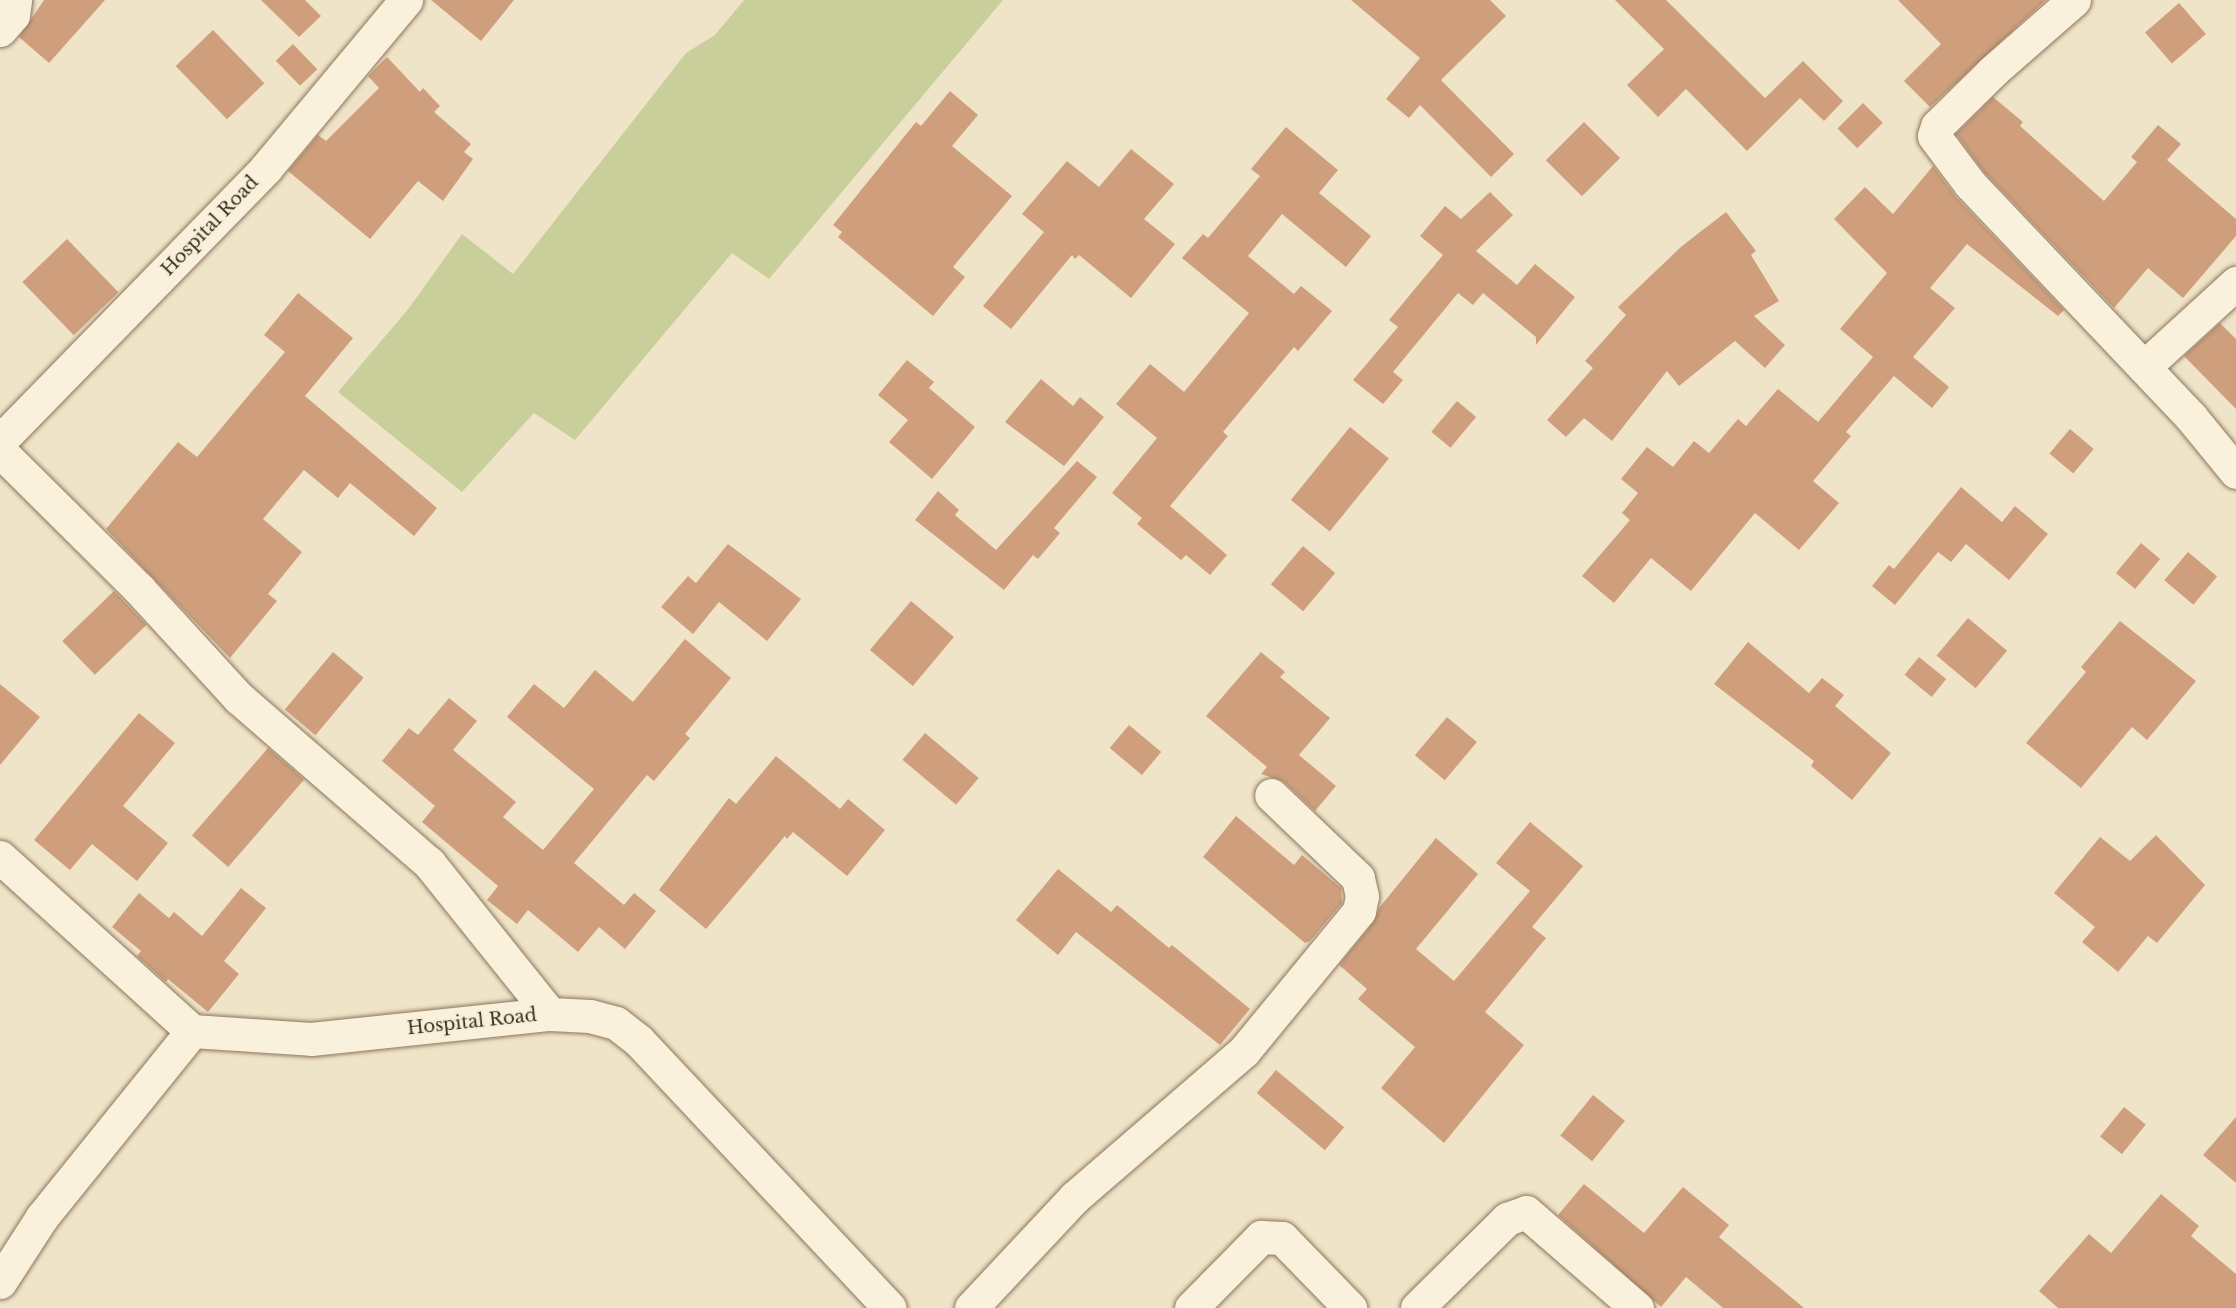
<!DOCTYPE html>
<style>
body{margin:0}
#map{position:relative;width:2236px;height:1308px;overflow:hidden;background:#f0e4c8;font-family:"Libre Baskerville",serif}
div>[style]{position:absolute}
.green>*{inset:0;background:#c9cf9b}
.building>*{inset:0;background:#cf9f7d;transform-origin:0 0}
.roads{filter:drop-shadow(0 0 2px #8d765c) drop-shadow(0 0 2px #8d765c)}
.minor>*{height:33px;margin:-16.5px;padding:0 16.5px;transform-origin:16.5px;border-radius:16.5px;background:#faf1dc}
span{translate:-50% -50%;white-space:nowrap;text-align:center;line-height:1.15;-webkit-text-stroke:4.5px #f7eed8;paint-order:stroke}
.street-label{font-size:18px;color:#3d2e20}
</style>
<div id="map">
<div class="green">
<div style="clip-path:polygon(744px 0,1003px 0,769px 279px,732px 253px,575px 440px,534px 413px,462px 492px,338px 392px,409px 308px,462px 234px,513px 274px,686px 53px,715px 35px)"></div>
</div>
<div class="building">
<div style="clip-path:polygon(44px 0,105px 0,49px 63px,19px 37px)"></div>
<div style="clip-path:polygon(261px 0,305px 0,321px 16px,299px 37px)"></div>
<div style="clip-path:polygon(431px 0,514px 0,481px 41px)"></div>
<div style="clip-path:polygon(1351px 0,1490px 0,1506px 16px,1441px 80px,1514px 154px,1491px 177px,1420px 105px,1409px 118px,1386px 99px,1420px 58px)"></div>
<div style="clip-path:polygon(1615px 0,1666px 0,1765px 98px,1803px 61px,1843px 101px,1824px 121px,1800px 98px,1747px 151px,1686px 89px,1658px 117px,1627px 85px,1664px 49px)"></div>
<div style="clip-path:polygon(1898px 0,2046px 0,1930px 107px,1904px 81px,1941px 44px)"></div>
<div style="left:2179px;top:3px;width:41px;height:45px;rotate:49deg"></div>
<div style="left:213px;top:30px;width:74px;height:52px;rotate:46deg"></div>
<div style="left:293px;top:44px;width:35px;height:24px;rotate:46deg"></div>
<div style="clip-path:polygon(387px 57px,420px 92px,423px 88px,440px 106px,434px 112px,471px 144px,464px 152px,473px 159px,443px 201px,418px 181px,370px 239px,288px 171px,318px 135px,326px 141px,379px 88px,368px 76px)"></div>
<div style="clip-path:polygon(950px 91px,978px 115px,952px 146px,1012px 196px,953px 267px,965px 277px,933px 316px,838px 237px,842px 232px,833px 225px,916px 122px,921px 126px)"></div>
<div style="clip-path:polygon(1993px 97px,2023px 122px,2020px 126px,2104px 201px,2137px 162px,2131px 157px,2158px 125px,2181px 144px,2167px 160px,2236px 219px,2236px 236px,2183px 298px,2148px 268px,2114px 308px,1984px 172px,1956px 134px)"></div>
<div style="left:1863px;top:103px;width:28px;height:36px;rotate:45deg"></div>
<div style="left:1584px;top:122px;width:51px;height:54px;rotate:45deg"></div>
<div style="clip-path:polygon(1286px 127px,1338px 170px,1319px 193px,1371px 236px,1346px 267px,1282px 214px,1248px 256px,1294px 294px,1301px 286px,1332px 311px,1298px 351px,1294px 347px,1223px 432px,1228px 436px,1170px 506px,1227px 555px,1210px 575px,1186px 555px,1181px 560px,1137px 524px,1142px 518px,1112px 493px,1157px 438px,1116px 404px,1150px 364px,1184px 392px,1249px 313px,1182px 258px,1203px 234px,1208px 238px,1260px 176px,1251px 169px)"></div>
<div style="clip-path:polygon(1131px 149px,1174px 184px,1144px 219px,1175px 244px,1131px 298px,1079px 255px,1075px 259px,1072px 255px,1011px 329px,983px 306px,1044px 232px,1022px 214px,1067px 161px,1099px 187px)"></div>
<div style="clip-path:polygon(1933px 166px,1956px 197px,2064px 310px,2058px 316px,1967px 244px,1930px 288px,1955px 308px,1913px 357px,1949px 387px,1932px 408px,1894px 376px,1846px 432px,1851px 436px,1813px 481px,1839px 503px,1799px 550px,1755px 513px,1691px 591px,1651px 558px,1614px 603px,1582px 576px,1630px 520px,1622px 513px,1638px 493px,1621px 479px,1647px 447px,1673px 467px,1694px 441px,1709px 453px,1738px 419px,1746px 426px,1778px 389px,1818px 422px,1873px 357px,1840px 329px,1887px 273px,1834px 219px,1865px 187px,1893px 214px)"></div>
<div style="clip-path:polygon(1490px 192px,1513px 215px,1476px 251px,1517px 285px,1535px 264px,1575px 297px,1536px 345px,1536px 337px,1483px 293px,1473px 305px,1458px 293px,1393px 372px,1403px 380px,1383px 404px,1353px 380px,1398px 327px,1389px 320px,1443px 255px,1420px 236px,1445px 206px,1461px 219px)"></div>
<div style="clip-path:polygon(1726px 212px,1756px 251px,1751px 255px,1779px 301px,1754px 316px,1785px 345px,1765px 368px,1735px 341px,1679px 386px,1667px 371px,1612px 441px,1584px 418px,1566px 437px,1547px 420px,1593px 368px,1585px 361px,1626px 315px,1618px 307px,1682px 246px)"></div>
<div style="left:67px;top:239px;width:74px;height:62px;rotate:46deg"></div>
<div style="clip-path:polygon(298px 293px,353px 338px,305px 396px,437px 508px,414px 536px,350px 483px,338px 498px,304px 470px,263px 519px,302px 552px,268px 594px,277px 601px,230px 658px,106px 529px,178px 442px,197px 457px,285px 352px,264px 335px)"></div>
<div style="clip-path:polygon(2220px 323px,2236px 339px,2236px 409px,2184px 356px)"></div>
<div style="clip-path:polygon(907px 360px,934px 382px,929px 388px,975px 427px,932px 479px,889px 442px,908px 420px,878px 395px)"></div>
<div style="clip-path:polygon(1041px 379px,1073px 406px,1080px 397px,1104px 417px,1064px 466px,1005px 422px)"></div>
<div style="left:1457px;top:401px;width:25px;height:40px;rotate:40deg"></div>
<div style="left:1350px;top:427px;width:50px;height:94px;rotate:39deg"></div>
<div style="left:2070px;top:429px;width:31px;height:32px;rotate:40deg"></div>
<div style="clip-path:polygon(1077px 461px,1097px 477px,1054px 528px,1060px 533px,1038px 559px,1033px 555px,1004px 590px,915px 520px,938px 491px,959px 510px,955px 515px,996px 550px)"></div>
<div style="clip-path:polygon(1961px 487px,2002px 522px,2015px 506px,2048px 534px,2009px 580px,1966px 544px,1951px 562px,1938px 552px,1895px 605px,1872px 586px,1889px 565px,1894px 569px)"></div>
<div style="left:2141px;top:543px;width:25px;height:39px;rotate:40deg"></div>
<div style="clip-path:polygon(728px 544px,801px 599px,767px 641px,719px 602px,693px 634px,661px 607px,688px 576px,696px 583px)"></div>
<div style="left:1303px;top:546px;width:42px;height:50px;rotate:40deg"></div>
<div style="left:2188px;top:552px;width:38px;height:37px;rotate:40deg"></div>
<div style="left:114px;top:591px;width:47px;height:72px;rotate:46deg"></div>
<div style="left:911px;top:601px;width:56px;height:64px;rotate:40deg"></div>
<div style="left:1968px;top:618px;width:51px;height:49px;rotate:40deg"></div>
<div style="clip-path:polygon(2120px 621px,2196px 681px,2147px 740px,2132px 727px,2081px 788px,2026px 743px,2086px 672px,2081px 667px)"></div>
<div style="clip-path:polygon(685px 639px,731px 678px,685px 734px,690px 738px,654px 781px,647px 775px,574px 863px,624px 905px,634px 893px,656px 911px,625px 949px,599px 927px,578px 952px,528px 910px,517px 924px,487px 900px,498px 886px,422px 822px,435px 806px,382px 761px,409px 728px,418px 735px,449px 698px,477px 721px,453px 750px,516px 802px,503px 817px,543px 850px,594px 789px,507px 717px,534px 684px,564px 708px,595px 670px,633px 702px)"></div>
<div style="clip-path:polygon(1748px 642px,1809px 693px,1822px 678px,1844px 695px,1835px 706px,1891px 753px,1852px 800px,1811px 766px,1814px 761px,1714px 684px)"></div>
<div style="left:333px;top:652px;width:40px;height:75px;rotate:40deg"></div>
<div style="clip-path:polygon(1261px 652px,1285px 672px,1280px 677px,1330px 718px,1299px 755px,1336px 786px,1315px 811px,1283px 781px,1261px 774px,1267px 767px,1206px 716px)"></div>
<div style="left:1919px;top:657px;width:35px;height:23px;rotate:39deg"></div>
<div style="clip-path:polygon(0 684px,40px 717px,0 765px)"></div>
<div style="clip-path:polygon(139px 713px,175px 743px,123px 806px,168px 843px,137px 881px,92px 844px,70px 870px,34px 840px)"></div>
<div style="left:1447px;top:717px;width:39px;height:50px;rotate:40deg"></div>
<div style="left:1129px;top:725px;width:42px;height:30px;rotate:40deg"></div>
<div style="left:925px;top:733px;width:70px;height:35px;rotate:40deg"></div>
<div style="left:268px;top:748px;width:48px;height:116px;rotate:41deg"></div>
<div style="clip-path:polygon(776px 756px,840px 809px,848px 799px,885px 830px,847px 876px,793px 832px,787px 839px,785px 836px,706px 929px,659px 890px,729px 798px,736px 804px)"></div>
<div style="clip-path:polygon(1236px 816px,1294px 865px,1302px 855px,1341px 888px,1342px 903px,1310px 941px,1305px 943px,1203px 857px)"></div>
<div style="clip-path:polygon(1530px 822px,1583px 866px,1532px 927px,1546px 938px,1485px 1012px,1524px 1045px,1444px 1143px,1381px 1088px,1415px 1047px,1358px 999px,1367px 989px,1339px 965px,1373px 923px,1379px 908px,1436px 838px,1478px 874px,1416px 949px,1454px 981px,1530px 891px,1496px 863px)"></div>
<div style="clip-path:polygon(2156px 835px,2205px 885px,2157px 943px,2148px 936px,2118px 972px,2082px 942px,2095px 927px,2054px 893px,2100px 837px,2130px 861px)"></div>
<div style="clip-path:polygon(1058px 869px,1111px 912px,1117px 905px,1169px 948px,1172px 945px,1250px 1009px,1220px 1045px,1076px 932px,1058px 955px,1016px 920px)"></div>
<div style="clip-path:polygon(241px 888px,266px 908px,224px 961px,239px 974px,208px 1012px,168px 979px,166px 982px,137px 956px,141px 951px,112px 927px,139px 893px,169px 918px,174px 912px,202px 936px)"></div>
<div style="left:1276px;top:1070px;width:89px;height:30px;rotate:40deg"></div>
<div style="left:1593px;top:1095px;width:41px;height:52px;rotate:39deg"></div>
<div style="left:2124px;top:1107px;width:28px;height:38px;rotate:39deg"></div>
<div style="clip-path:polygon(2236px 1117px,2236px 1183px,2203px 1155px)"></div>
<div style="clip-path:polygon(1584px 1184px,1644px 1233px,1683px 1187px,1729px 1225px,1719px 1237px,1804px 1308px,1723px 1308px,1686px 1277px,1661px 1307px,1558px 1215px)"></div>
<div style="clip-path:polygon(2161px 1194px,2199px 1226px,2191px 1236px,2236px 1274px,2236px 1308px,2058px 1308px,2039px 1291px,2089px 1234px,2111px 1253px)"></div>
</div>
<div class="roads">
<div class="minor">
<div style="left:2074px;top:0;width:108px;rotate:138.8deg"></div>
<div style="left:1993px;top:71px;width:78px;rotate:135.5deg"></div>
<div style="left:1937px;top:126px;width:10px;rotate:107deg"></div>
<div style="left:1934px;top:136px;width:60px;rotate:53.1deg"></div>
<div style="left:1970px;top:184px;width:321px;rotate:46.5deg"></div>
<div style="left:2191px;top:417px;width:71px;rotate:50.7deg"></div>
<div style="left:0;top:30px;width:20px;rotate:-49deg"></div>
<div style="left:13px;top:15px;width:15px;rotate:-82deg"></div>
<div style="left:2144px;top:367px;width:125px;rotate:-42.4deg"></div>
<div style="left:0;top:441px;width:381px;rotate:-45.7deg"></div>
<div style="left:266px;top:168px;width:219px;rotate:-50.2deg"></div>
<div style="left:0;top:451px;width:196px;rotate:44.8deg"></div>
<div style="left:139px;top:589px;width:148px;rotate:47.5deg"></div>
<div style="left:239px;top:698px;width:252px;rotate:41deg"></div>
<div style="left:429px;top:863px;width:193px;rotate:51.3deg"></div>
<div style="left:0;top:857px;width:259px;rotate:42.2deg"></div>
<div style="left:192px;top:1031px;width:119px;rotate:3.8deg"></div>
<div style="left:311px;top:1039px;width:240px;rotate:-6deg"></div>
<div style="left:550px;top:1014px;width:40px;rotate:2.9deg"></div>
<div style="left:590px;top:1016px;width:27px;rotate:15deg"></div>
<div style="left:616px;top:1023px;width:29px;rotate:38deg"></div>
<div style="left:639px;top:1041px;width:366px;rotate:46.8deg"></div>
<div style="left:0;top:1282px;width:77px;rotate:-57.1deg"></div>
<div style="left:42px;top:1217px;width:239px;rotate:-51.1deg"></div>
<div style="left:971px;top:1308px;width:152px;rotate:-46.9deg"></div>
<div style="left:1075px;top:1197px;width:223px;rotate:-40.8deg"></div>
<div style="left:1244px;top:1051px;width:181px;rotate:-50.6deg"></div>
<div style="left:1359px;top:911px;width:15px;rotate:-79deg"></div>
<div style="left:1362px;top:896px;width:18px;rotate:-103deg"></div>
<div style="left:1358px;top:878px;width:120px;rotate:-136.3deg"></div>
<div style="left:1191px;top:1308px;width:100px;rotate:-45.4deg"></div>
<div style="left:1261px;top:1237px;width:21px;rotate:3deg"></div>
<div style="left:1282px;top:1238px;width:98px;rotate:45.8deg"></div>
<div style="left:1417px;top:1308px;width:127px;rotate:-44.7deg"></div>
<div style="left:1507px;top:1219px;width:20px;rotate:-20deg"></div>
<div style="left:1526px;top:1212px;width:147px;rotate:40.9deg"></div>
</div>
</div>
<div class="street-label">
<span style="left:210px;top:226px;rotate:-46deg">Hospital Road</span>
<span style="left:472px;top:1022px;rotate:-6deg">Hospital Road</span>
</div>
</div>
